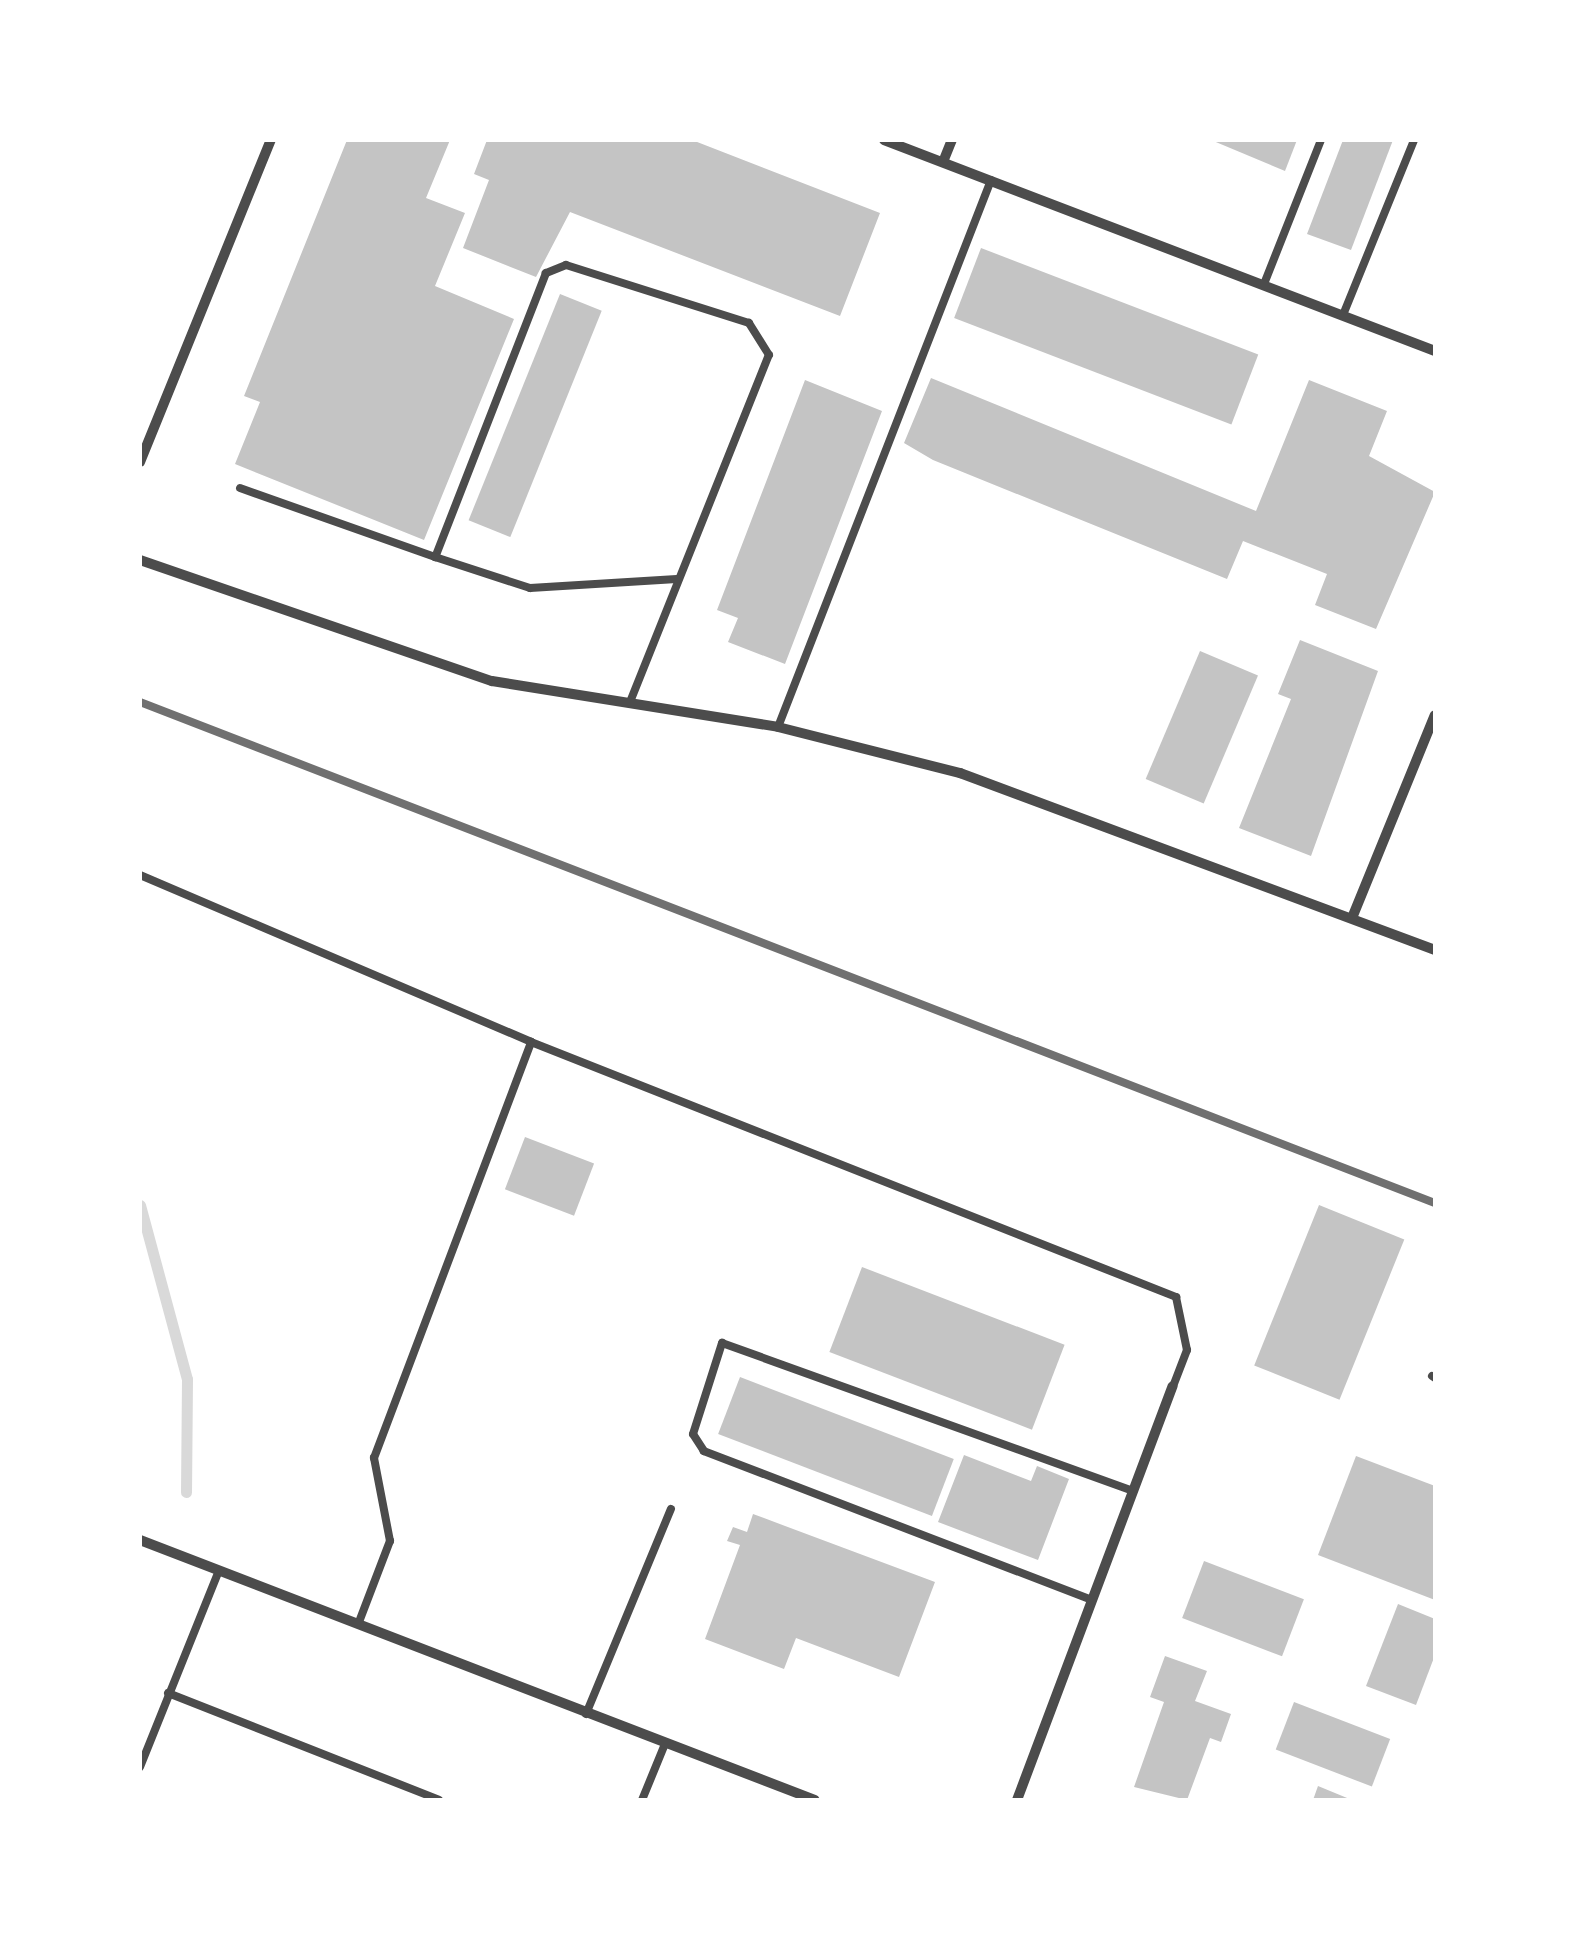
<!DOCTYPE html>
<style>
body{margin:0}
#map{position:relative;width:1575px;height:1940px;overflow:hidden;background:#fff;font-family:Barlow,sans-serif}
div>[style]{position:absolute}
.stream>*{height:11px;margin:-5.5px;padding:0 5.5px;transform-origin:5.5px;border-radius:5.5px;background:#d9d9d9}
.building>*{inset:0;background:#c4c4c4;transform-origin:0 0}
.service>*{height:8px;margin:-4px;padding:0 4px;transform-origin:4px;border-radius:4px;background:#4c4c4c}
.minor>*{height:10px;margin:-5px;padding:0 5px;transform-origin:5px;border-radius:5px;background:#4c4c4c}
.rail>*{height:8px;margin:-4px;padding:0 4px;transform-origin:4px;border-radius:4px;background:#707070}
span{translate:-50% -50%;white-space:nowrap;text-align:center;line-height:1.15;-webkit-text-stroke:10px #fff;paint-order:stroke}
.frame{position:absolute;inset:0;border:142px solid #fff;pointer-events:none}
</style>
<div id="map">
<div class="stream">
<div style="left:140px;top:1205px;width:180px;rotate:74.9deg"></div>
<div style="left:187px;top:1379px;width:113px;rotate:90.5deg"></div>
</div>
<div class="building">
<div style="clip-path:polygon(347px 140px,450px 140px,426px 198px,465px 213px,435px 286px,514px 319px,424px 540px,235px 464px,260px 402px,244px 396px)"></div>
<div style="clip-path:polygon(487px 140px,692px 140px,880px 213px,840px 316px,570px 212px,536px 277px,463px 248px,489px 180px,474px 174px)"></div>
<div style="clip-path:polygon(1211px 140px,1297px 140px,1285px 171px)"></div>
<div style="clip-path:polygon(1343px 140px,1393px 140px,1351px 250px,1307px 234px)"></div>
<div style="left:981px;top:248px;width:297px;height:75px;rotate:21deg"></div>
<div style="left:560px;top:294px;width:45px;height:244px;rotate:22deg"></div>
<div style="clip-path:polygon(931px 378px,1256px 511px,1309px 380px,1387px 411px,1369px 456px,1435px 492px,1376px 629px,1315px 605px,1327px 574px,1243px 541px,1227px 579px,933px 460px,904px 443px)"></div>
<div style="clip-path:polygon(805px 380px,882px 411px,785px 664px,728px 642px,738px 618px,717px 610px)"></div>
<div style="clip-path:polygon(1300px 640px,1378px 671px,1311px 856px,1239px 828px,1291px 699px,1278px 694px)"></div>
<div style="left:1200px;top:651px;width:63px;height:139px;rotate:23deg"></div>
<div style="left:525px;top:1137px;width:74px;height:56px;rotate:21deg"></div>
<div style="left:1319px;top:1205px;width:92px;height:173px;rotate:22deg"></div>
<div style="left:862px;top:1267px;width:217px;height:91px;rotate:21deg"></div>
<div style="left:740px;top:1377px;width:229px;height:61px;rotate:21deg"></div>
<div style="clip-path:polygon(964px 1455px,1031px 1481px,1037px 1466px,1069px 1479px,1038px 1560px,938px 1522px)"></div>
<div style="clip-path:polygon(1356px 1456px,1435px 1486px,1435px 1600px,1318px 1555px)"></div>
<div style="clip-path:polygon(753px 1514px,935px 1582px,899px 1677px,796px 1638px,784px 1669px,705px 1639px,740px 1545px,727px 1541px,733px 1527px,747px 1532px)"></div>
<div style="left:1204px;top:1561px;width:107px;height:61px;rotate:21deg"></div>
<div style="clip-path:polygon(1398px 1604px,1435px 1619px,1435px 1655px,1416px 1705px,1366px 1686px)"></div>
<div style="clip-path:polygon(1165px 1656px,1207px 1671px,1195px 1701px,1231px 1714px,1221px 1742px,1210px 1738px,1187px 1800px,1134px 1787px,1164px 1702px,1150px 1697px)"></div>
<div style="left:1294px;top:1702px;width:103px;height:51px;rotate:21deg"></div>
<div style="clip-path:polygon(1318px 1786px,1352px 1800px,1313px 1800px)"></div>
</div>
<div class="service">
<div style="left:1264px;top:284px;width:155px;rotate:-68.4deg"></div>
<div style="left:1343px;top:315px;width:189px;rotate:-67.9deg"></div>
<div style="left:240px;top:488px;width:207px;rotate:19.5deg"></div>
<div style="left:630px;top:702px;width:374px;rotate:-68.2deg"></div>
<div style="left:769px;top:355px;width:38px;rotate:-122deg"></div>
<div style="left:749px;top:323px;width:192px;rotate:-162.4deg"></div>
<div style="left:566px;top:265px;width:22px;rotate:158deg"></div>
<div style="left:546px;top:273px;width:305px;rotate:111.3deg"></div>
<div style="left:435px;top:557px;width:100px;rotate:18.1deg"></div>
<div style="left:530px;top:588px;width:147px;rotate:-3.5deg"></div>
<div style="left:778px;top:727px;width:587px;rotate:-68.72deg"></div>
<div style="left:140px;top:875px;width:425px;rotate:23.1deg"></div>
<div style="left:1432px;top:1376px;width:4px;rotate:34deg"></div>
<div style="left:1092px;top:1600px;width:416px;rotate:-159deg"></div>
<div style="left:704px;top:1451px;width:20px;rotate:-123deg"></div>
<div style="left:693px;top:1434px;width:96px;rotate:-72.3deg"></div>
<div style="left:722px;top:1343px;width:437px;rotate:19.8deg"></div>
<div style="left:359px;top:1622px;width:87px;rotate:-69.1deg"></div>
<div style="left:390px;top:1541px;width:85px;rotate:-100.9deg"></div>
<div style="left:374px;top:1458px;width:445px;rotate:-69.3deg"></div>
<div style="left:531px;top:1042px;width:694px;rotate:21.57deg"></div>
<div style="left:1176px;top:1297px;width:54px;rotate:78.3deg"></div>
<div style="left:1187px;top:1350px;width:39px;rotate:111deg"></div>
<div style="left:168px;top:1693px;width:291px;rotate:21.5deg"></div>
<div style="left:586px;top:1714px;width:222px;rotate:-67.5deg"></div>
<div style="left:140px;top:1767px;width:212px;rotate:-68.1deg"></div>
<div style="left:642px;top:1800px;width:61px;rotate:-67.7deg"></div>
</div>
<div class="minor">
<div style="left:884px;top:140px;width:590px;rotate:20.95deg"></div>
<div style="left:943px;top:162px;width:24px;rotate:-68deg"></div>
<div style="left:140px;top:462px;width:348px;rotate:-67.9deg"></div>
<div style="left:140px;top:560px;width:372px;rotate:19deg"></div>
<div style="left:492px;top:681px;width:290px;rotate:9.1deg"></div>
<div style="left:778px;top:727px;width:188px;rotate:14.2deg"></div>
<div style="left:960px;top:773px;width:507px;rotate:20.44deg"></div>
<div style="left:1352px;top:918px;width:219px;rotate:-67.8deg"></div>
<div style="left:140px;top:1540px;width:723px;rotate:21.07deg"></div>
<div style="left:1017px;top:1800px;width:442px;rotate:-69.4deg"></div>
</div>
<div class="rail">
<div style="left:140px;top:702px;width:1389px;rotate:21.15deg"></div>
</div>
<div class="frame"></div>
</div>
